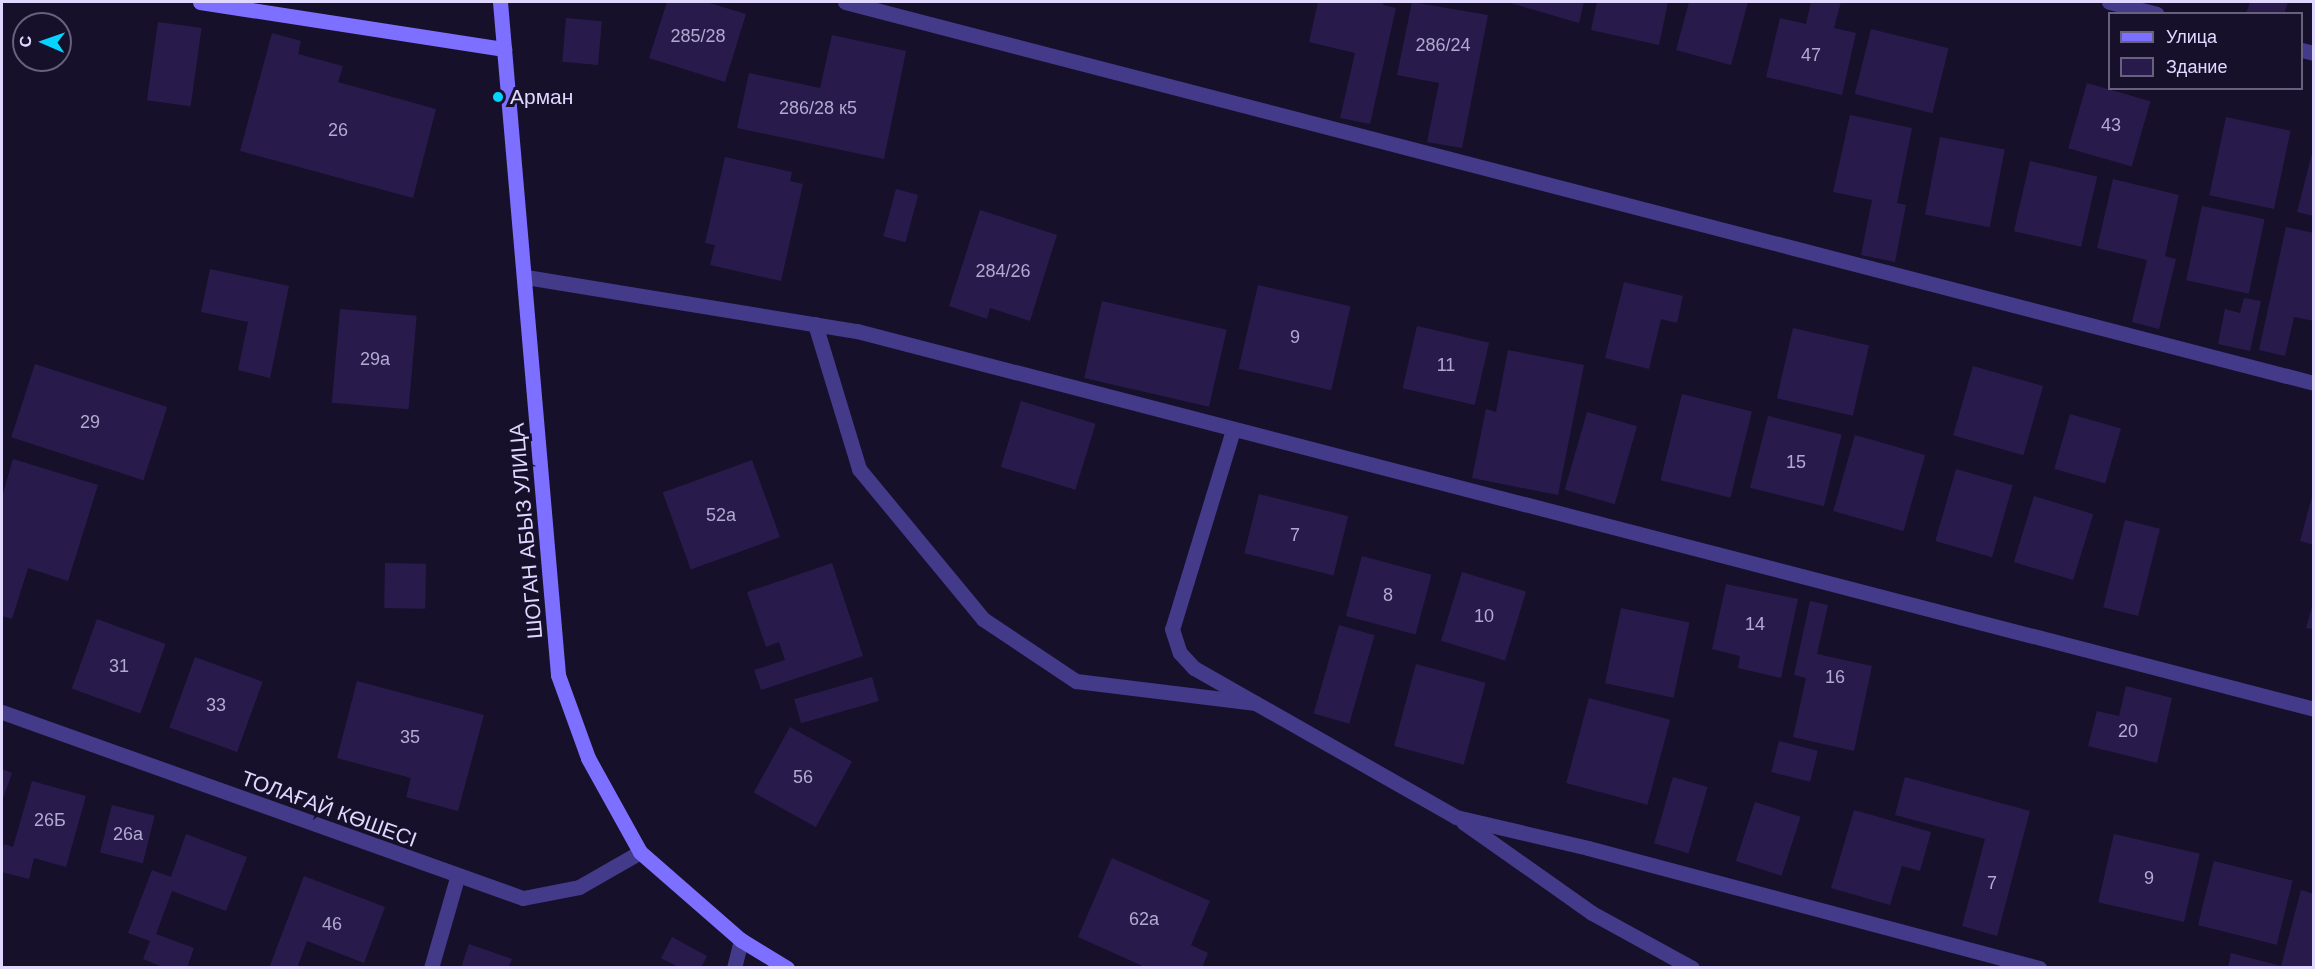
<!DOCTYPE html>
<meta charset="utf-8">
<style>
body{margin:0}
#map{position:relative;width:2315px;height:969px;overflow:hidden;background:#16102a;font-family:Arial,sans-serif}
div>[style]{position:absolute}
.building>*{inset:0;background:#281b4b;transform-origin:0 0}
.lane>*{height:15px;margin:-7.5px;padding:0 7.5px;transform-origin:7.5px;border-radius:7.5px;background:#433a8a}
.street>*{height:15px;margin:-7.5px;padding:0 7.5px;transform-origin:7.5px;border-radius:7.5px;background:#433a8a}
.secondary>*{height:15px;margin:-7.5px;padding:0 7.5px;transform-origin:7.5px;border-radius:7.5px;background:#7d6fff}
.dots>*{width:16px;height:16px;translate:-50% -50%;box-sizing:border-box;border:3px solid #16102a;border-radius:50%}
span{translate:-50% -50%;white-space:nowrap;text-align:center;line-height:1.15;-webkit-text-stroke:6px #16102a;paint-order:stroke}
.number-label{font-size:18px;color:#b2a9d2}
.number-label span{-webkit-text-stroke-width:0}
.poi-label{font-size:21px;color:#e0d8ff}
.left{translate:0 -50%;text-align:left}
.street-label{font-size:21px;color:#e0d8ff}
.frame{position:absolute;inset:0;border:3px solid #e0d8ff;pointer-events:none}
.legend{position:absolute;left:2108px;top:12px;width:195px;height:78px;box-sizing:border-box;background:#16102a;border:2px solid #67607f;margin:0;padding:8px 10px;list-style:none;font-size:18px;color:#e0d8ff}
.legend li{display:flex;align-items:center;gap:12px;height:30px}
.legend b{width:30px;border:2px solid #67607f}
.north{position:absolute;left:12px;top:12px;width:60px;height:60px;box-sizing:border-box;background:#16102a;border:2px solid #67607f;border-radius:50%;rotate:272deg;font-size:16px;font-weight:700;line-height:24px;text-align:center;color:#e0d8ff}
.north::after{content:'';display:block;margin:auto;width:21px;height:27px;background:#04d4ff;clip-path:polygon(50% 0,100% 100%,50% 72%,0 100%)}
</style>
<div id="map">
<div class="building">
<div style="clip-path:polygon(667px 2px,706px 2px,746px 14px,725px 82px,649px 58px)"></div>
<div style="clip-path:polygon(1318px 2px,1384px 2px,1383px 5px,1396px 8px,1370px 124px,1340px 118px,1355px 53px,1309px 42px)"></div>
<div style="clip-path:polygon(1412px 2px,1488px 15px,1462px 148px,1427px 142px,1439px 83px,1397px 75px)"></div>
<div style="clip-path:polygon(1507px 2px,1584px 2px,1579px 23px)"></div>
<div style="clip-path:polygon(1597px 2px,1668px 2px,1659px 45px,1591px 30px)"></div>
<div style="clip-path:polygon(1689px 2px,1748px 2px,1731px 65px,1676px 50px)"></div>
<div style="clip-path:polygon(1811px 2px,1841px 2px,1834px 28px,1856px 33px,1842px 95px,1766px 77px,1780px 18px,1806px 24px)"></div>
<div style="clip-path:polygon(2250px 2px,2288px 2px,2284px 14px,2246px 14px)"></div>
<div style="left:566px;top:18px;width:36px;height:44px;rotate:5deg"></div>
<div style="left:158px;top:22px;width:44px;height:79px;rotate:8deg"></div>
<div style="left:1871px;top:29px;width:80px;height:67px;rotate:14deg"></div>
<div style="clip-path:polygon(272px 33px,301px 41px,298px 54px,343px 66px,338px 82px,436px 109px,413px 198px,240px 151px)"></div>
<div style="clip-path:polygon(832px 35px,906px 51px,884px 159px,737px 128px,749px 73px,820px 88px)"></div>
<div style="left:2087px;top:83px;width:66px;height:68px;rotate:16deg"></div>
<div style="clip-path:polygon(1850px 115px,1912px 128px,1897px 203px,1906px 205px,1895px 262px,1861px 255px,1872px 200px,1833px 192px)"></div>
<div style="left:2226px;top:117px;width:66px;height:80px;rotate:12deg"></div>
<div style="left:1940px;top:137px;width:66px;height:79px;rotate:11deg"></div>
<div style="clip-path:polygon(2313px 150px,2314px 150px,2314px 216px,2297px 212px)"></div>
<div style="clip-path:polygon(725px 157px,792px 172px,790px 181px,803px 184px,781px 281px,710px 265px,715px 245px,705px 243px)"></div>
<div style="left:2030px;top:161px;width:69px;height:72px;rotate:13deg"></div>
<div style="clip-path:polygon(2113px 179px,2179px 195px,2165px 256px,2176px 259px,2159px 329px,2132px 322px,2147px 260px,2097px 248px)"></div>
<div style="left:896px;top:189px;width:23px;height:49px;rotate:15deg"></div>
<div style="left:2202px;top:206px;width:64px;height:76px;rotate:12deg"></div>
<div style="clip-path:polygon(980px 210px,1057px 235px,1030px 321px,990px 308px,987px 319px,949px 306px)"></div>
<div style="clip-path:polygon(2286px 227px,2314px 233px,2314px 321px,2294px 317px,2285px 356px,2259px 350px)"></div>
<div style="clip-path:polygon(210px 269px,289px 286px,270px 378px,238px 370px,248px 322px,201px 312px)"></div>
<div style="clip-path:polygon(1624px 282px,1683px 296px,1677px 323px,1661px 319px,1649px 369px,1605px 358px)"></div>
<div style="left:1258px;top:285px;width:95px;height:86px;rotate:13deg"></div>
<div style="clip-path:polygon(2244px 298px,2261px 301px,2250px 351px,2218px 344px,2225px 309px,2240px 313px)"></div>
<div style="left:1102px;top:301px;width:128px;height:79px;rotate:13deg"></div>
<div style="left:340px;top:309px;width:77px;height:94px;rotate:5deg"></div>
<div style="left:1417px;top:326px;width:74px;height:64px;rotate:13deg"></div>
<div style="left:1793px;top:328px;width:78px;height:72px;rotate:13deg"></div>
<div style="clip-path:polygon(1508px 350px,1584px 365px,1558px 495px,1472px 478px,1486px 409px,1496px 412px)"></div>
<div style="left:35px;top:364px;width:139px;height:77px;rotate:18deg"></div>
<div style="left:1973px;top:366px;width:73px;height:72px;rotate:16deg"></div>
<div style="left:1682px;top:394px;width:72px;height:89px;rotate:14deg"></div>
<div style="left:1021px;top:401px;width:78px;height:69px;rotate:17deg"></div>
<div style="left:1587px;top:412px;width:52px;height:81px;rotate:16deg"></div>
<div style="left:2070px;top:414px;width:53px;height:57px;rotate:16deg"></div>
<div style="left:1768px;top:416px;width:76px;height:74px;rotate:14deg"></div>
<div style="left:1855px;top:435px;width:73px;height:79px;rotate:16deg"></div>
<div style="clip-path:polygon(13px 459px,98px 485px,68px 581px,28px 568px,12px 619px,2px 616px,2px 497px)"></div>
<div style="left:752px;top:460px;width:82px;height:95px;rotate:70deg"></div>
<div style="left:1956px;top:469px;width:59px;height:75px;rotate:16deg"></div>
<div style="clip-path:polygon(2313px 493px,2314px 493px,2314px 545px,2300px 541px)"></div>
<div style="left:1259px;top:494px;width:92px;height:61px;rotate:14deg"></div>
<div style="left:2034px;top:496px;width:62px;height:69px;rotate:17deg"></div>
<div style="left:2125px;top:520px;width:36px;height:90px;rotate:14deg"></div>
<div style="left:1362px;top:556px;width:72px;height:62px;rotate:15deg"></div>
<div style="left:385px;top:563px;width:41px;height:45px;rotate:1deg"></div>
<div style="clip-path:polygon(832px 563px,863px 656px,761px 690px,754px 670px,785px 660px,779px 642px,766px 647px,747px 592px)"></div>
<div style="left:1462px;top:572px;width:67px;height:72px;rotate:17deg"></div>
<div style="clip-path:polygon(1726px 584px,1798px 599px,1781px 678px,1738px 668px,1740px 656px,1712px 649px)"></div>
<div style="clip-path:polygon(2314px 600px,2314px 629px,2306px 628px)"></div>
<div style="clip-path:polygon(1810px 601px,1828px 605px,1817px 654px,1872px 666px,1854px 751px,1793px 737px,1806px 678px,1794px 675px)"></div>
<div style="left:1621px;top:608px;width:70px;height:77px;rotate:12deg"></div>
<div style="left:97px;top:619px;width:73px;height:74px;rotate:20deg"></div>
<div style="left:1339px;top:625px;width:37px;height:92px;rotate:16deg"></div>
<div style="left:195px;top:657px;width:72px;height:75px;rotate:20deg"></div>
<div style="left:1416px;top:664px;width:72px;height:85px;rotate:15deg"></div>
<div style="left:872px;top:677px;width:25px;height:81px;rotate:74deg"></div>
<div style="clip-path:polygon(357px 681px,484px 715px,458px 811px,406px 797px,411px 778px,337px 758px)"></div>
<div style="clip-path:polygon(2126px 686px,2172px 698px,2157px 763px,2088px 746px,2097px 711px,2119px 716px)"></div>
<div style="left:1589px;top:698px;width:84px;height:88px;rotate:15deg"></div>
<div style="left:790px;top:727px;width:71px;height:75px;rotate:29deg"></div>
<div style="left:1779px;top:741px;width:40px;height:32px;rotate:14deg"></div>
<div style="clip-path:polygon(2px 769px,12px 773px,2px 801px)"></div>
<div style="left:1673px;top:777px;width:36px;height:69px;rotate:16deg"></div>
<div style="clip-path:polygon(1905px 777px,2030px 811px,1997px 936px,1962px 926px,1985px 839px,1895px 815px)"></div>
<div style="clip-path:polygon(32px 781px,86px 796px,66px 867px,34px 858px,29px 879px,2px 872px,2px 852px,4px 844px,13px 847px)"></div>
<div style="left:1755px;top:802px;width:48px;height:62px;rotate:18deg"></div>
<div style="left:112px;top:805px;width:44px;height:49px;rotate:14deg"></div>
<div style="clip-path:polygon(1854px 810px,1931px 832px,1920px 871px,1902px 866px,1890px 905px,1831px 888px)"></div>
<div style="clip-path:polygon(186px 834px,247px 857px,226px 911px,172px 891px,156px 934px,194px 948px,187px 968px,165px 968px,143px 959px,150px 941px,128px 933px,152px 870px,171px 877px)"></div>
<div style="left:2114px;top:834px;width:88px;height:70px;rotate:13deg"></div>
<div style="clip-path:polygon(1112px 858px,1210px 901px,1191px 945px,1208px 953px,1202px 968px,1147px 968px,1078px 937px)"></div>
<div style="left:2214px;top:861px;width:81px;height:66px;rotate:14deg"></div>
<div style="clip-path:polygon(304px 876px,385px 907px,364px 963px,307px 941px,297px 968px,269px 968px)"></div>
<div style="clip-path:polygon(2301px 890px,2314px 894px,2314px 968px,2228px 968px,2231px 953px,2281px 966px)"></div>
<div style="clip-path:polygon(672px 937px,707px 956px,701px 968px,680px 968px,661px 958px)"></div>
<div style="clip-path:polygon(469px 944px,512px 959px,508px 968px,461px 968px)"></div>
</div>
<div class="lane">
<div style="left:526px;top:277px;width:335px;rotate:9.3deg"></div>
<div style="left:857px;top:331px;width:1505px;rotate:14.54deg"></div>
<div style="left:815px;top:324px;width:152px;rotate:73.1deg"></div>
<div style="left:859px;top:469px;width:195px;rotate:50.4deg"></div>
<div style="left:983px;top:619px;width:112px;rotate:33.7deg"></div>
<div style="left:1076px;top:681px;width:181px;rotate:7deg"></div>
<div style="left:1233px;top:430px;width:208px;rotate:107deg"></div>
<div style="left:1172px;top:629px;width:25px;rotate:72deg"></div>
<div style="left:1180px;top:653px;width:21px;rotate:47deg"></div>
<div style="left:1194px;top:668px;width:301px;rotate:29.6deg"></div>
</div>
<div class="street">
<div style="left:845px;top:2px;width:1518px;rotate:14.54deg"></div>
<div style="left:2109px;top:2px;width:49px;rotate:14deg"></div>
<div style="left:2302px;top:50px;width:12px;rotate:14deg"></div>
<div style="left:2px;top:712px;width:553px;rotate:19.65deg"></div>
<div style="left:523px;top:898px;width:57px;rotate:-11.1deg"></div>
<div style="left:579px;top:887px;width:70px;rotate:-29.8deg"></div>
<div style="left:1456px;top:817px;width:136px;rotate:13.2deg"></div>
<div style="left:1588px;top:848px;width:467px;rotate:14.9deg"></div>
<div style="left:1463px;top:822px;width:158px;rotate:35.2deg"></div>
<div style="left:1592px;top:913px;width:114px;rotate:28.8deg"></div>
<div style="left:431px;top:968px;width:94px;rotate:-73.9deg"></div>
<div style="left:734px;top:968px;width:29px;rotate:-76deg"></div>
</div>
<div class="secondary">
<div style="left:200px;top:2px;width:308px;rotate:8.8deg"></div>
<div style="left:500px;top:2px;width:675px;rotate:85.07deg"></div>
<div style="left:558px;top:675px;width:88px;rotate:70.1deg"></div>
<div style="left:588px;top:758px;width:107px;rotate:61deg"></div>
<div style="left:640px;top:852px;width:134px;rotate:41.1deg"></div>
<div style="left:741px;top:940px;width:54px;rotate:31.3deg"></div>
</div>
<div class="dots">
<div style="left:498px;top:97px;background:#04d4ff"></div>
</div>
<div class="number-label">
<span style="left:698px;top:36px">285/28</span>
<span style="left:1443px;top:45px">286/24</span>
<span style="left:1811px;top:55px">47</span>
<span style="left:818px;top:108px">286/28 к5</span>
<span style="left:2111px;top:125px">43</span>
<span style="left:338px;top:130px">26</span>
<span style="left:1003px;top:271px">284/26</span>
<span style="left:1295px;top:337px">9</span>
<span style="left:375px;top:359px">29а</span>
<span style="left:1446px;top:365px">11</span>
<span style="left:90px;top:422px">29</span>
<span style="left:1796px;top:462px">15</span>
<span style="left:721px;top:515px">52а</span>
<span style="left:1295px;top:535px">7</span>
<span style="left:1388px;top:595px">8</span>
<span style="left:1484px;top:616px">10</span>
<span style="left:1755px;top:624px">14</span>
<span style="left:119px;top:666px">31</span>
<span style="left:1835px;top:677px">16</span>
<span style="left:216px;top:705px">33</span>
<span style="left:2128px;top:731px">20</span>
<span style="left:410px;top:737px">35</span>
<span style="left:803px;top:777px">56</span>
<span style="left:50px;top:820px">26Б</span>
<span style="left:128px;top:834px">26а</span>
<span style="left:2149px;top:878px">9</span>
<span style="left:1992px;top:883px">7</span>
<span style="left:1144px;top:919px">62а</span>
<span style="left:332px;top:924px">46</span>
</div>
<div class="poi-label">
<span class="left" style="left:510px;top:97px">Арман</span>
</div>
<div class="street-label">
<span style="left:526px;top:531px;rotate:-95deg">ШОГАН АБЫЗ УЛИЦА</span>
<span style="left:329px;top:809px;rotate:20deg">ТОЛАҒАЙ КӨШЕСІ</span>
</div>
<div class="frame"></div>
<ul class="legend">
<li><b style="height:8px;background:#7d6fff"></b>Улица</li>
<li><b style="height:16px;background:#281b4b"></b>Здание</li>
</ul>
<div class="north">С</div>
</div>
